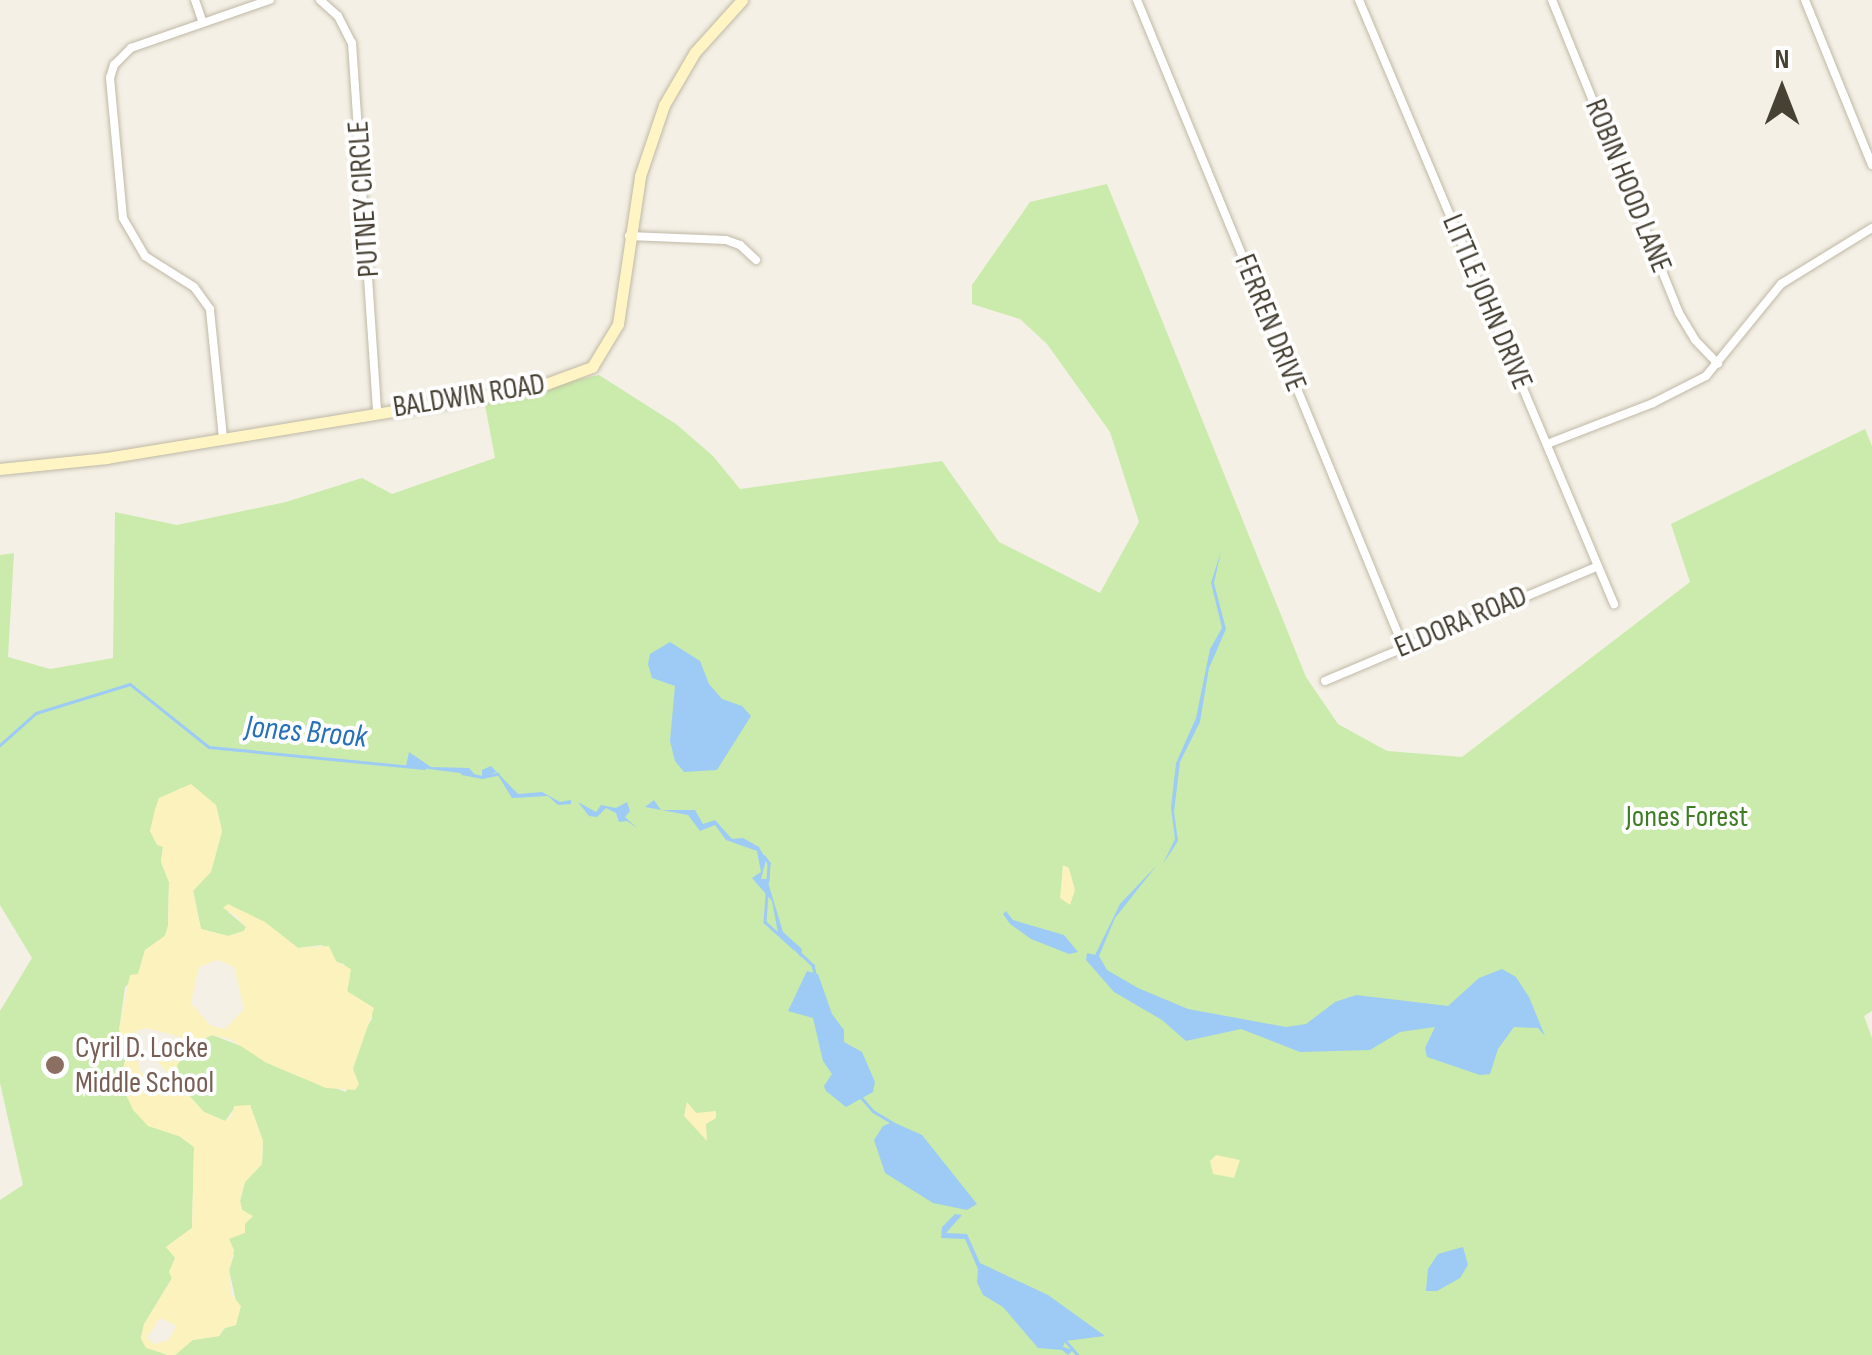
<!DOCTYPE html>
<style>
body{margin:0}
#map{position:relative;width:1872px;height:1355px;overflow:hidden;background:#f4f0e5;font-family:"Sofia Sans Condensed",sans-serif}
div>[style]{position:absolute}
.green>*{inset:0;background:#caebab}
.sand>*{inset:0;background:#fbf2be}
.water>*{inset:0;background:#9dcbf5}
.stream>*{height:2.5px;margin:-1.25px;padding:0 1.25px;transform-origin:1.25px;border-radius:1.25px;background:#9dcbf5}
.roads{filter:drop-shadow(0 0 2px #c0b9a7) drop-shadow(0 0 2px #c0b9a7)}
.street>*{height:8px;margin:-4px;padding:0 4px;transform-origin:4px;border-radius:4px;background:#fff}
.secondary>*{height:11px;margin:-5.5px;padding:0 5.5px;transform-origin:5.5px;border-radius:5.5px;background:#fff5c4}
.dots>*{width:28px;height:28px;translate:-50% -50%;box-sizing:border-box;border:5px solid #fff;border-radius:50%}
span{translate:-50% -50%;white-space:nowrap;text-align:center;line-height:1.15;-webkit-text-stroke:8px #fff;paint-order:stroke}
.street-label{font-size:30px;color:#474134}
.park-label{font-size:30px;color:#3f7c24}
.education-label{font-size:30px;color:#785e54}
.left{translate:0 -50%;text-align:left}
.water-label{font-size:32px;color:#2771b9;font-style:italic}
.north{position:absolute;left:1732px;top:40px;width:100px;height:100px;-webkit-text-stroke:8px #fff;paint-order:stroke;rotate:0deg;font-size:28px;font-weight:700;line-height:40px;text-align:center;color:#474134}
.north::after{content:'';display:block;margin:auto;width:35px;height:45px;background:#474134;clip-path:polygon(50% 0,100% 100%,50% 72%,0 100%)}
</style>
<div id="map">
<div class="green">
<div style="clip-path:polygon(1107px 184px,1306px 677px,1338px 724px,1387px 751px,1462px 757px,1690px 582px,1671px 524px,1865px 429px,1872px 446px,1872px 1011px,1864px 1016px,1872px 1038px,1872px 1355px,175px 1355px,192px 1340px,219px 1336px,225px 1328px,236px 1325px,238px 1310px,229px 1270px,234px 1255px,229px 1239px,252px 1216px,242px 1210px,240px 1201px,245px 1182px,262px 1164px,263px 1141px,250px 1105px,233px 1110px,225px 1121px,204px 1112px,181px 1087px,177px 1065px,191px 1045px,212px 1035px,254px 1051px,265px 1062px,298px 1076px,346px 1092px,361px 1036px,372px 1019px,372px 1012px,347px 991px,350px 976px,344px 964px,336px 962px,322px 945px,298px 948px,265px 923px,231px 908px,228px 912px,246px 927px,244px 931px,228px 936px,201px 929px,193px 890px,211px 871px,222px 831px,216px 805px,181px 788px,159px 801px,150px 831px,163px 847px,161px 862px,169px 882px,168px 926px,165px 936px,145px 950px,138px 975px,125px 987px,119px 1030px,129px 1047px,123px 1068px,130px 1081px,127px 1097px,149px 1126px,179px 1136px,194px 1147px,192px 1228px,166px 1247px,176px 1258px,172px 1278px,144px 1324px,141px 1338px,168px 1355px,0 1355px,0 1200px,23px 1185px,0 1083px,0 1011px,32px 958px,0 905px,0 555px,14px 553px,8px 657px,50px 669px,113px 658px,115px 512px,177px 525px,286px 502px,362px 478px,392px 494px,495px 458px,484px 400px,599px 375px,676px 424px,713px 456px,740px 489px,942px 461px,999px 542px,1100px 593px,1139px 522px,1110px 432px,1047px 344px,1020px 319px,972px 304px,972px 285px,1030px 202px)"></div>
</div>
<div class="sand">
<div style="clip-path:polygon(evenodd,191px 784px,216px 805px,222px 831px,211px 872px,193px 891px,201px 929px,228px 936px,244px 931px,246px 927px,236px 916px,223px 908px,228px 904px,265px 922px,298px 948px,329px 946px,336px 961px,351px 969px,347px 991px,374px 1008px,353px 1069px,359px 1084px,355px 1090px,326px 1088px,265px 1062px,230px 1039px,212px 1035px,191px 1045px,177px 1065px,181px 1087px,204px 1112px,225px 1121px,232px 1116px,234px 1106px,250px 1105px,263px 1141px,262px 1164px,245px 1182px,240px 1200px,242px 1210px,253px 1216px,245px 1224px,245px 1233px,229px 1239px,234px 1250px,229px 1270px,231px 1294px,241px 1306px,236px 1325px,224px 1328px,219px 1336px,193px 1340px,175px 1355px,168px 1355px,146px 1348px,141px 1339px,144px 1324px,172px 1279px,169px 1272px,175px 1258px,166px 1247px,192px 1228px,194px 1147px,179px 1136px,148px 1126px,133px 1110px,125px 1092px,129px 1076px,123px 1069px,129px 1047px,119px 1030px,130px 975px,138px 974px,145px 950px,165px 936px,168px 926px,169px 882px,161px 862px,163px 847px,157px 845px,150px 831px,155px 809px,159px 798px,191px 784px,218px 960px,234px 967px,244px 1009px,225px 1029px,211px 1026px,191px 1003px,199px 967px,218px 960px,191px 784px,146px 1028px,181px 1037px,183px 1048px,172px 1062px,157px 1061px,168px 1073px,167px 1079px,156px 1082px,139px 1071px,136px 1031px,146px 1028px,191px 784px,160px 1318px,175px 1325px,174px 1332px,167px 1341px,154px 1344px,147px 1337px,160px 1318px)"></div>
<div style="clip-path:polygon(1063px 865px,1069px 868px,1075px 890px,1070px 905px,1060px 898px)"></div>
<div style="clip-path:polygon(687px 1102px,696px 1113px,716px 1111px,716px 1118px,706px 1124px,707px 1141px,684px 1116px)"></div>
<div style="clip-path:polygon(1216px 1155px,1240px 1160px,1234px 1178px,1213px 1174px,1210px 1161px)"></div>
</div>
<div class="water">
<div style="clip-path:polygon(1221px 551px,1214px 583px,1226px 629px,1209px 668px,1200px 722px,1180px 762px,1174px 812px,1178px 841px,1163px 864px,1175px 839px,1171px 808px,1176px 763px,1196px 718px,1210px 649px,1222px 628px,1211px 583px)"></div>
<div style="clip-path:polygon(670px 642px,700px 661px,709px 684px,722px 699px,742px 706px,751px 716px,717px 770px,684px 772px,675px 761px,670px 741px,675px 686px,652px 678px,648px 664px,650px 654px)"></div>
<div style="clip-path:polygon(409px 752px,431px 767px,469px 768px,475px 775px,406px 766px)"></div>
<div style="clip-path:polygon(491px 766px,518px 794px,542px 792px,560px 802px,571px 800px,571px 804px,558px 805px,548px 796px,512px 798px,496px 772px,482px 779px,482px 770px)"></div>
<div style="clip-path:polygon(654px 800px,661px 810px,695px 810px,703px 824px,715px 820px,732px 839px,743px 838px,759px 847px,766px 860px,761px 879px,767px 879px,783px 932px,802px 949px,801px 957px,778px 933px,772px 901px,752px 878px,761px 872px,757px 851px,726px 840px,715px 825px,700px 831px,688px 815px,645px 807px)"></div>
<div style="clip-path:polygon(578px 802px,596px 812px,601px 805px,616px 808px,627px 802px,630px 811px,625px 817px,637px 828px,627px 821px,619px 822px,616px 813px,606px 808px,597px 817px,589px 816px)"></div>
<div style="clip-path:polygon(1157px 865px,1115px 918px,1099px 956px,1107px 970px,1138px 988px,1188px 1009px,1286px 1027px,1306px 1024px,1335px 1002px,1356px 995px,1448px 1006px,1479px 978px,1502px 969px,1516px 977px,1529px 997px,1545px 1036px,1538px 1028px,1514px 1027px,1498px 1049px,1490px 1074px,1480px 1075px,1427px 1057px,1425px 1048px,1435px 1027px,1400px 1032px,1370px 1050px,1300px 1052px,1241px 1029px,1186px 1041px,1162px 1020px,1114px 992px,1086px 960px,1087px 953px,1095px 955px,1120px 904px)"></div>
<div style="clip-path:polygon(1006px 911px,1013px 920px,1064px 935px,1078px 952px,1069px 954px,1031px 939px,1010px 924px,1003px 914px)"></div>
<div style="clip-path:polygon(807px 971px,818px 974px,832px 1014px,844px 1030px,844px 1042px,862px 1052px,875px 1082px,873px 1092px,846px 1107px,826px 1091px,824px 1086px,832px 1074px,823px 1061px,813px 1018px,788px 1011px)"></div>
<div style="clip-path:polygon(893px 1122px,922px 1135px,977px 1204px,967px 1210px,933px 1203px,885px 1173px,874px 1140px,883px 1126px)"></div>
<div style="clip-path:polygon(955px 1214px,962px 1215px,946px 1233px,967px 1234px,980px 1263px,1048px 1295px,1105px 1336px,1065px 1341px,1063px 1347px,1073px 1350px,1068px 1355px,1062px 1350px,1038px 1348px,1003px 1307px,983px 1295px,977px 1282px,978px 1269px,965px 1239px,941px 1238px,942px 1227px)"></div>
<div style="clip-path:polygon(1463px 1247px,1468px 1265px,1460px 1278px,1437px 1291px,1426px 1291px,1428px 1269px,1438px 1254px)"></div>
</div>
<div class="stream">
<div style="left:0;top:745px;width:48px;rotate:-41.6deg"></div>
<div style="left:36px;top:713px;width:98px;rotate:-17.1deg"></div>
<div style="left:130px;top:684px;width:101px;rotate:38.6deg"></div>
<div style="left:209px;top:747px;width:216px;rotate:5.6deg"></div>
<div style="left:462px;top:773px;width:20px;rotate:11deg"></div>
<div style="left:482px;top:777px;width:16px;rotate:-11deg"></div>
<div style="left:764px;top:856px;width:9px;rotate:54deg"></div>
<div style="left:769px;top:863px;width:18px;rotate:93deg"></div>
<div style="left:767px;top:894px;width:28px;rotate:94deg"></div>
<div style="left:765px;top:922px;width:39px;rotate:42deg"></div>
<div style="left:800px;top:953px;width:18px;rotate:43deg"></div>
<div style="left:813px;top:965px;width:9px;rotate:77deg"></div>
<div style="left:861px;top:1097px;width:18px;rotate:49deg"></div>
<div style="left:873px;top:1111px;width:23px;rotate:31deg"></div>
<div style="left:1064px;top:1339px;width:21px;rotate:49deg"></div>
</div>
<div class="roads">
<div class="street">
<div style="left:195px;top:0;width:24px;rotate:71deg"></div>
<div style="left:320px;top:0;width:24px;rotate:42deg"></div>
<div style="left:338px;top:16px;width:30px;rotate:63deg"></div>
<div style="left:352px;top:43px;width:368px;rotate:86.1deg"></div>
<div style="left:1137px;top:0;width:699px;rotate:67.62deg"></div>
<div style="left:1359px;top:0;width:656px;rotate:67.11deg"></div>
<div style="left:1552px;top:0;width:338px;rotate:67.9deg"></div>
<div style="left:1679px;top:313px;width:31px;rotate:59deg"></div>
<div style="left:1695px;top:340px;width:33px;rotate:46deg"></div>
<div style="left:1805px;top:0;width:178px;rotate:67.9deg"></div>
<div style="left:629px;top:236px;width:97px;rotate:2.4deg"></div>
<div style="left:726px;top:240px;width:15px;rotate:20deg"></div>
<div style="left:740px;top:245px;width:22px;rotate:43deg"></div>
<div style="left:223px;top:438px;width:130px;rotate:-95.8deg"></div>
<div style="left:210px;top:309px;width:27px;rotate:-126deg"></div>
<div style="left:194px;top:287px;width:58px;rotate:-147.7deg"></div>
<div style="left:145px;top:256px;width:44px;rotate:-120.1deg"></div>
<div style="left:123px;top:218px;width:141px;rotate:-95.3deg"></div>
<div style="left:110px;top:78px;width:14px;rotate:-73deg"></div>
<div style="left:114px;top:65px;width:24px;rotate:-45deg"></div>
<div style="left:131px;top:48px;width:147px;rotate:-19.1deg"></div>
<div style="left:1547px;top:444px;width:114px;rotate:-21.1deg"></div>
<div style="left:1653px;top:403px;width:59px;rotate:-27deg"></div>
<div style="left:1706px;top:376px;width:119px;rotate:-50.8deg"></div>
<div style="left:1781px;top:284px;width:107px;rotate:-31.6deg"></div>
<div style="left:1325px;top:681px;width:296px;rotate:-22.8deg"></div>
</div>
<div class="secondary">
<div style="left:0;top:469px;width:107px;rotate:-5.9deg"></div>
<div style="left:106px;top:458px;width:435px;rotate:-9.3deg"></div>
<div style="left:535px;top:388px;width:61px;rotate:-20.2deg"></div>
<div style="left:592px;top:367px;width:50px;rotate:-58.8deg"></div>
<div style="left:618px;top:324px;width:150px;rotate:-81.5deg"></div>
<div style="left:640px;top:176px;width:75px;rotate:-71.3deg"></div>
<div style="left:664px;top:105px;width:61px;rotate:-59.7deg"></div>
<div style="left:695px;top:52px;width:70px;rotate:-47.9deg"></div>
</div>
</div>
<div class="dots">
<div style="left:55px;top:1065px;background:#8d6e63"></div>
</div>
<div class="street-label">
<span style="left:1628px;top:186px;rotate:68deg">ROBIN HOOD LANE</span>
<span style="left:364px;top:199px;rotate:-94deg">PUTNEY CIRCLE</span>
<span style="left:1487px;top:302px;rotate:67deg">LITTLE JOHN DRIVE</span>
<span style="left:1270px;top:323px;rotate:68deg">FERREN DRIVE</span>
<span style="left:469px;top:396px;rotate:-9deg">BALDWIN ROAD</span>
<span style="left:1461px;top:622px;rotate:-23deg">ELDORA ROAD</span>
</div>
<div class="park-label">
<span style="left:1687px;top:817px">Jones Forest</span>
</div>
<div class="education-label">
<span class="left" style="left:75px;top:1065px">Cyril D. Locke<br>Middle School</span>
</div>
<div class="water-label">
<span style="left:306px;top:733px;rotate:5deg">Jones Brook</span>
</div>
<div class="north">N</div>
</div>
